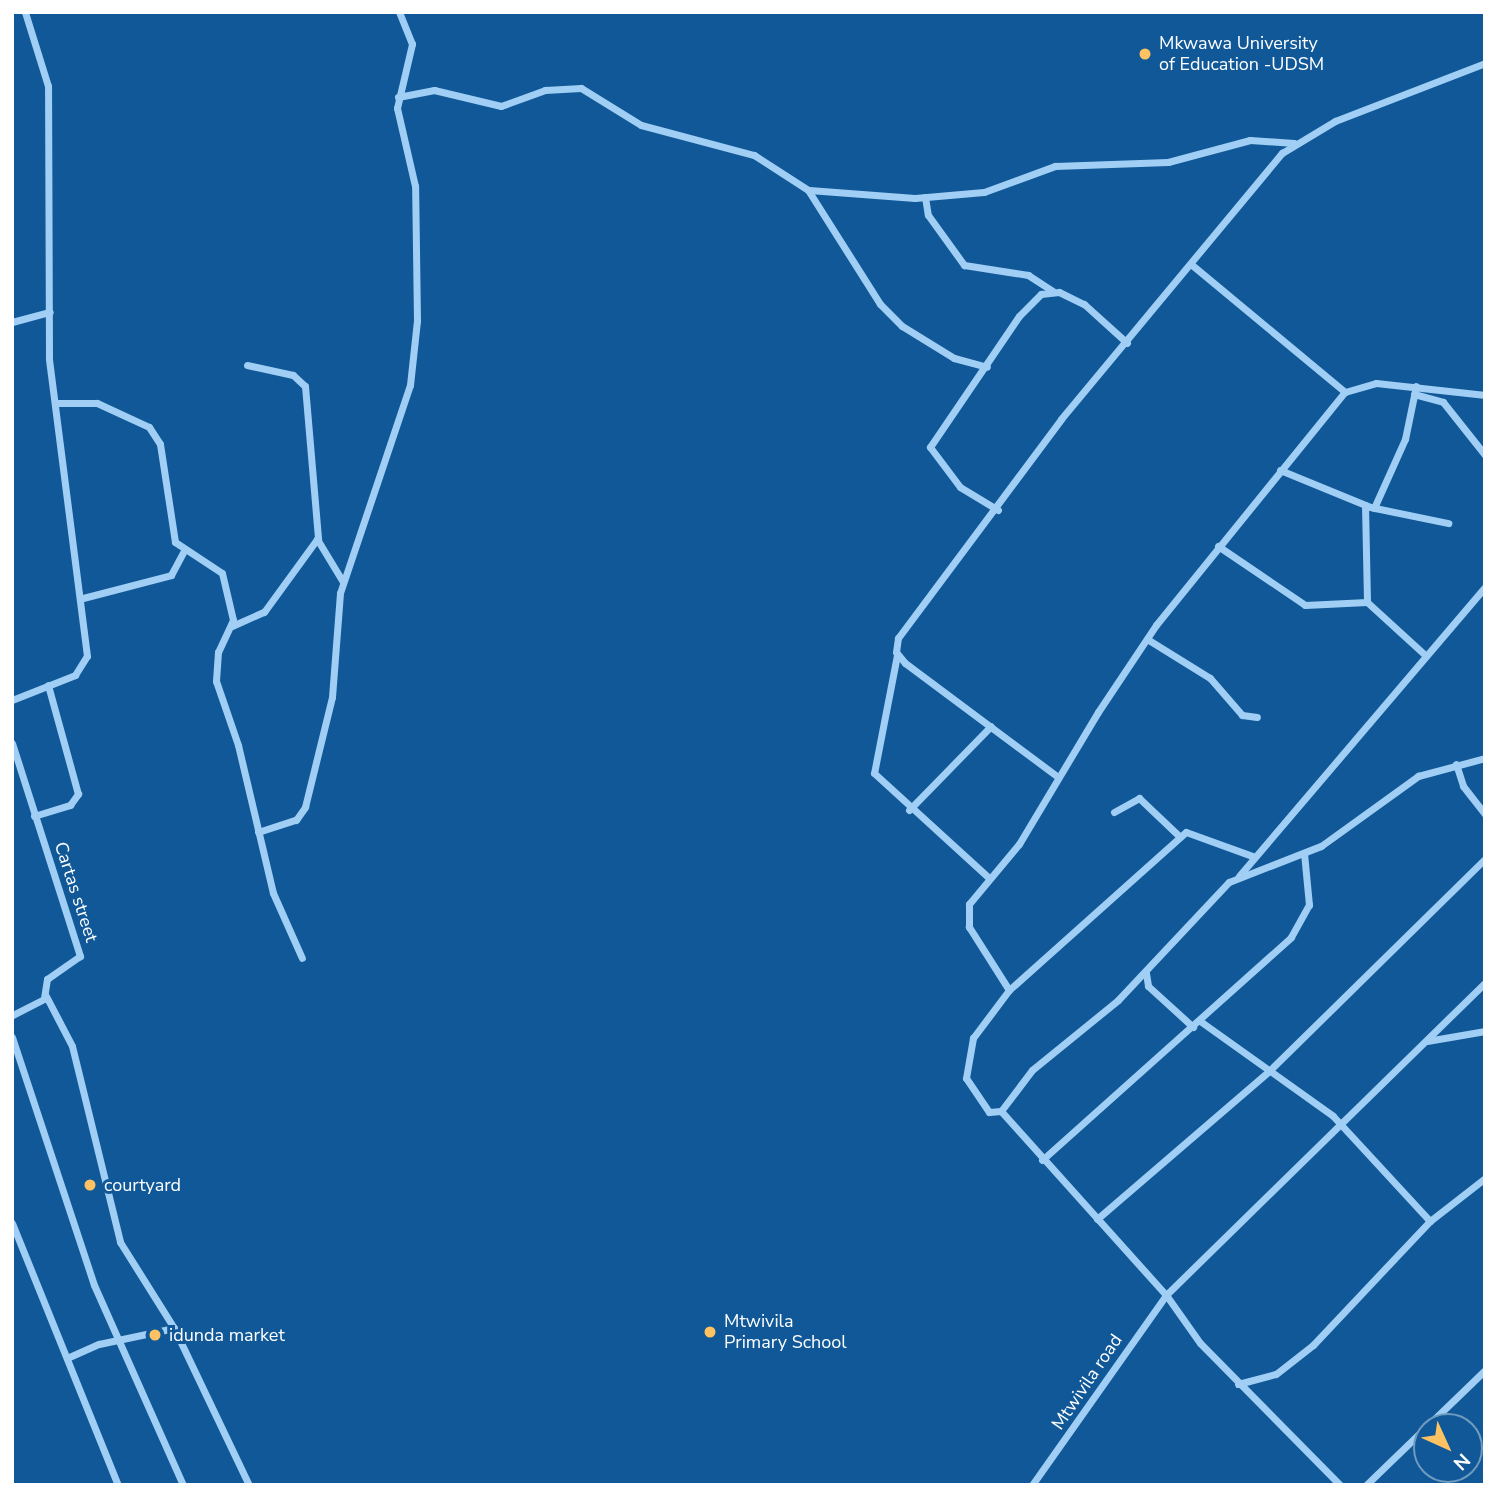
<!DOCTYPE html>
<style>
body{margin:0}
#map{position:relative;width:1497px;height:1497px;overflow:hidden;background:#105897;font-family:"Nunito Sans",sans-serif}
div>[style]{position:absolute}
.street>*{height:7px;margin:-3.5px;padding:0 3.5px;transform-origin:3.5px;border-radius:3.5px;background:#a0cef4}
.dots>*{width:19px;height:19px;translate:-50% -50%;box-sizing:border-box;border:4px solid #105897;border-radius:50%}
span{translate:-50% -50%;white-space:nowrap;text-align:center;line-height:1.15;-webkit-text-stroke:6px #105897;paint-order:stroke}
.poi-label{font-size:18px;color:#fff}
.left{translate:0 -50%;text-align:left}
.street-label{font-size:18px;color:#fff}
.frame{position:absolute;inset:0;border:14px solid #fff;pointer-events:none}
.north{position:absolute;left:1413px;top:1413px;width:70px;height:70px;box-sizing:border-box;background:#105897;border:2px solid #709bc1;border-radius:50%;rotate:135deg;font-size:19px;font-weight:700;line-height:28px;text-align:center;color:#fff}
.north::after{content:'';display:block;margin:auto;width:24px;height:32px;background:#ffc263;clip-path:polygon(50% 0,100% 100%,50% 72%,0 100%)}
</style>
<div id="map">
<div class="street">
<div style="left:398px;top:97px;width:37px;rotate:-11deg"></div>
<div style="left:434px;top:90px;width:69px;rotate:13.4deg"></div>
<div style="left:501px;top:106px;width:47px;rotate:-20deg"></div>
<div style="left:545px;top:90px;width:36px;rotate:-3deg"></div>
<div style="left:581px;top:88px;width:70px;rotate:31.7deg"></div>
<div style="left:641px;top:125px;width:117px;rotate:14.9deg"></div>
<div style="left:754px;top:155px;width:64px;rotate:32.9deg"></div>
<div style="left:808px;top:190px;width:135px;rotate:57.7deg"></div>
<div style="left:880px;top:304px;width:31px;rotate:45deg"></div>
<div style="left:902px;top:326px;width:61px;rotate:31.6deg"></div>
<div style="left:954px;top:358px;width:34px;rotate:15deg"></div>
<div style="left:809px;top:190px;width:106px;rotate:4.3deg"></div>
<div style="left:915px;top:198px;width:69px;rotate:-5deg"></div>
<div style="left:984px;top:192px;width:76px;rotate:-20.1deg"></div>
<div style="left:1055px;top:166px;width:113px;rotate:-2deg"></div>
<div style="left:1168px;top:162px;width:85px;rotate:-15deg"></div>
<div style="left:1250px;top:140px;width:44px;rotate:3.9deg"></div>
<div style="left:925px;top:197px;width:18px;rotate:81deg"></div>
<div style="left:928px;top:215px;width:62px;rotate:54.2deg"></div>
<div style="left:964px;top:265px;width:65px;rotate:8.9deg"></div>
<div style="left:1028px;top:275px;width:31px;rotate:33deg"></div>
<div style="left:1192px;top:265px;width:199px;rotate:39.7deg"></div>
<div style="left:12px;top:322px;width:39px;rotate:-15deg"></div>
<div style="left:247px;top:365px;width:47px;rotate:12.3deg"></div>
<div style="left:293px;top:375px;width:16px;rotate:43deg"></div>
<div style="left:305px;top:386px;width:154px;rotate:85.1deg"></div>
<div style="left:1414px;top:394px;width:30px;rotate:15deg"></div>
<div style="left:1443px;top:402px;width:68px;rotate:51.6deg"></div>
<div style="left:58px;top:403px;width:39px"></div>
<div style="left:97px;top:403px;width:57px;rotate:24.8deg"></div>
<div style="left:149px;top:427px;width:20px;rotate:57deg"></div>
<div style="left:160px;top:444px;width:99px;rotate:81.3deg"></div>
<div style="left:175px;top:542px;width:56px;rotate:33.4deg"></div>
<div style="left:222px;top:573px;width:48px;rotate:76.8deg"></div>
<div style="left:233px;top:620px;width:35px;rotate:115deg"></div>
<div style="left:218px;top:652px;width:29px;rotate:94deg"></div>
<div style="left:216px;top:681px;width:68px;rotate:71deg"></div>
<div style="left:238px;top:745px;width:152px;rotate:76.7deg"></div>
<div style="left:273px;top:893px;width:71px;rotate:66deg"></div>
<div style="left:1280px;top:470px;width:97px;rotate:22.3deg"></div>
<div style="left:1370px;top:507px;width:80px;rotate:11.6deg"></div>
<div style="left:1365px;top:505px;width:97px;rotate:88.8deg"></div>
<div style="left:1374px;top:508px;width:76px;rotate:-65.8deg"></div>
<div style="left:1405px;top:439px;width:54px;rotate:-78.3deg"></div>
<div style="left:998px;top:510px;width:44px;rotate:-148.8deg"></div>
<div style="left:960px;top:487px;width:50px;rotate:-126.9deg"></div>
<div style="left:930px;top:447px;width:158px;rotate:-55.8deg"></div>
<div style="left:1019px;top:316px;width:31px;rotate:-45deg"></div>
<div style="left:1041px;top:294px;width:18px;rotate:-6deg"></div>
<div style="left:1059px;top:292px;width:28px;rotate:26deg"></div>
<div style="left:1084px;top:304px;width:58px;rotate:42.2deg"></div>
<div style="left:1218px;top:546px;width:105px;rotate:34.1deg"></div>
<div style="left:1305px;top:605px;width:62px;rotate:-2.8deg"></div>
<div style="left:1367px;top:602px;width:79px;rotate:42.4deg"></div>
<div style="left:83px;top:598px;width:91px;rotate:-14.6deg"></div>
<div style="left:171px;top:575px;width:26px;rotate:-62deg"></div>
<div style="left:232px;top:626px;width:35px;rotate:-24deg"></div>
<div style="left:264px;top:612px;width:90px;rotate:-54deg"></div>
<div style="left:317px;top:539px;width:50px;rotate:58.8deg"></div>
<div style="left:1147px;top:639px;width:74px;rotate:31.8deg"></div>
<div style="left:1210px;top:678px;width:49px;rotate:49.1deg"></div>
<div style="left:1242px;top:715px;width:15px;rotate:8deg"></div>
<div style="left:897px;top:655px;width:120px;rotate:101deg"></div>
<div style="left:874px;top:773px;width:156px;rotate:42.4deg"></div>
<div style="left:12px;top:700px;width:68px;rotate:-21.6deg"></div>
<div style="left:75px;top:675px;width:22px;rotate:-58deg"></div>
<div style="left:87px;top:656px;width:300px;rotate:-97.3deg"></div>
<div style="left:49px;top:358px;width:272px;rotate:-90.2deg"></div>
<div style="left:48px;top:86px;width:77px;rotate:-107.3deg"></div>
<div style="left:12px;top:743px;width:224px;rotate:72.3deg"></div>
<div style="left:80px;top:956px;width:40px;rotate:145.1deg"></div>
<div style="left:47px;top:979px;width:20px;rotate:99deg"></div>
<div style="left:44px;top:999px;width:36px;rotate:153deg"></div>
<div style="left:1456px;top:764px;width:23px;rotate:72deg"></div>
<div style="left:1463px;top:786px;width:36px;rotate:52deg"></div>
<div style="left:1058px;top:777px;width:191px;rotate:-143.3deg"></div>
<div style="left:905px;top:663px;width:14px;rotate:-129deg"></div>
<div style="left:896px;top:652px;width:14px;rotate:-82deg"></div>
<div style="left:898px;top:638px;width:273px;rotate:-53.3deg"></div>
<div style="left:1061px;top:419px;width:346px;rotate:-50.3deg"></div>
<div style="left:1282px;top:153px;width:62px;rotate:-31.1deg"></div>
<div style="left:1335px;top:121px;width:161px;rotate:-21.1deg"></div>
<div style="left:909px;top:810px;width:117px;rotate:-45.7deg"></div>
<div style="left:1114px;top:812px;width:29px;rotate:-29deg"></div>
<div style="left:1139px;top:798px;width:55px;rotate:43.5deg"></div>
<div style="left:34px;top:816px;width:38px;rotate:-17deg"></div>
<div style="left:70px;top:805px;width:14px;rotate:-54deg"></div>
<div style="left:78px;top:794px;width:113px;rotate:-105.4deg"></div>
<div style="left:258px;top:832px;width:40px;rotate:-18deg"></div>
<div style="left:296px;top:820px;width:16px;rotate:-55deg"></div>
<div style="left:305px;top:807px;width:113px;rotate:-76.2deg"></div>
<div style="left:332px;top:697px;width:104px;rotate:-85.6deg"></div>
<div style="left:340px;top:593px;width:219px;rotate:-71.4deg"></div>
<div style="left:410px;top:385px;width:64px;rotate:-83.8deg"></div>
<div style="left:417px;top:321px;width:135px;rotate:-90.8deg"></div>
<div style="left:415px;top:186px;width:80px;rotate:-103deg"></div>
<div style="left:397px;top:108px;width:66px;rotate:-76.8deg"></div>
<div style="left:412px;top:44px;width:35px;rotate:-112deg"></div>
<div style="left:1239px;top:876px;width:380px;rotate:-49.6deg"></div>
<div style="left:1146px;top:973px;width:13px;rotate:81deg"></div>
<div style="left:1148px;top:986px;width:61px;rotate:42.3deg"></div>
<div style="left:1009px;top:990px;width:237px;rotate:-41.8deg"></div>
<div style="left:1186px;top:832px;width:73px;rotate:19.9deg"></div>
<div style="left:46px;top:996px;width:56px;rotate:62.5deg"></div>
<div style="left:72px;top:1046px;width:202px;rotate:76.2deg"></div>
<div style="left:120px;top:1242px;width:102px;rotate:57.9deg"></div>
<div style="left:174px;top:1328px;width:174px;rotate:64.5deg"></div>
<div style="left:1200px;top:1021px;width:163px;rotate:35.5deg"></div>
<div style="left:1333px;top:1116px;width:143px;rotate:47.3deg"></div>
<div style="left:12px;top:1037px;width:261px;rotate:71.7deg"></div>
<div style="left:94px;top:1285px;width:219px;rotate:66deg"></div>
<div style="left:1427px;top:1041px;width:59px;rotate:-9.8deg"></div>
<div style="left:1001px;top:1111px;width:12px;rotate:175deg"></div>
<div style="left:989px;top:1112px;width:41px;rotate:-124.1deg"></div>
<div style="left:966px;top:1078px;width:41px;rotate:-80.1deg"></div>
<div style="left:973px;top:1038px;width:60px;rotate:-53.1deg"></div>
<div style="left:1009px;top:990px;width:75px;rotate:-122.4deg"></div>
<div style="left:969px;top:927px;width:23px;rotate:-90deg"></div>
<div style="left:969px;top:904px;width:78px;rotate:-50.2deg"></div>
<div style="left:1019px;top:844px;width:154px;rotate:-59.1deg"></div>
<div style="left:1098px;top:712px;width:105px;rotate:-56.3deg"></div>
<div style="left:1156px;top:625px;width:300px;rotate:-51deg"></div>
<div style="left:1345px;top:392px;width:32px;rotate:-16deg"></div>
<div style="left:1376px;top:383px;width:110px;rotate:6.3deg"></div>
<div style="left:1042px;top:1160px;width:334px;rotate:-41.8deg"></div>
<div style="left:1291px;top:937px;width:37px;rotate:-61deg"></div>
<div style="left:1309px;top:905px;width:52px;rotate:-95.5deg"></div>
<div style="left:1097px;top:1219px;width:227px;rotate:-40.7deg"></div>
<div style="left:1269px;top:1071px;width:303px;rotate:-44.5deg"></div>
<div style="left:12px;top:1223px;width:283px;rotate:68deg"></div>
<div style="left:67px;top:1358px;width:35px;rotate:-24deg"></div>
<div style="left:99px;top:1344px;width:77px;rotate:-12deg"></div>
<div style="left:1238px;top:1384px;width:39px;rotate:-15deg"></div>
<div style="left:1276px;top:1374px;width:47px;rotate:-38.1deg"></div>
<div style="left:1313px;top:1345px;width:170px;rotate:-46.7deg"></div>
<div style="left:1430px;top:1221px;width:70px;rotate:-38deg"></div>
<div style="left:1032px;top:1485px;width:232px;rotate:-54.8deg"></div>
<div style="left:1166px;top:1295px;width:446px;rotate:-44.4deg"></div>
<div style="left:1340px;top:1485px;width:199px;rotate:-134.6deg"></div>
<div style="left:1200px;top:1343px;width:59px;rotate:-125.3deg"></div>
<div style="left:1166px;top:1295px;width:247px;rotate:-131.9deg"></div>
<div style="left:1001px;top:1111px;width:51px;rotate:-52.9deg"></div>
<div style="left:1032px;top:1070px;width:111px;rotate:-39.1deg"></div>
<div style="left:1118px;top:1000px;width:162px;rotate:-46.8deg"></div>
<div style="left:1229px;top:882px;width:99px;rotate:-21.4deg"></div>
<div style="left:1321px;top:846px;width:120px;rotate:-35.8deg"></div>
<div style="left:1418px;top:776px;width:69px;rotate:-15deg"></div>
<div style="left:1366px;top:1485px;width:165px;rotate:-44deg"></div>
</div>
<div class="dots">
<div style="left:1145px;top:54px;background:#ffc263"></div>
<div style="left:90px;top:1185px;background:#ffc263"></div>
<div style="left:710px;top:1332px;background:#ffc263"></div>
<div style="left:155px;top:1335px;background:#ffc263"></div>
</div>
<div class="poi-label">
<span class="left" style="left:1159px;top:54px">Mkwawa University<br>of Education -UDSM</span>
<span class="left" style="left:104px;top:1185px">courtyard</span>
<span class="left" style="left:724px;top:1332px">Mtwivila<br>Primary School</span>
<span class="left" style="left:169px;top:1335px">idunda market</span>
</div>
<div class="street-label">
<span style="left:76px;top:892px;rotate:72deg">Cartas street</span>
<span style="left:1087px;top:1382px;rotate:-56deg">Mtwivila road</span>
</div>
<div class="frame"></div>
<div class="north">N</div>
</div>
